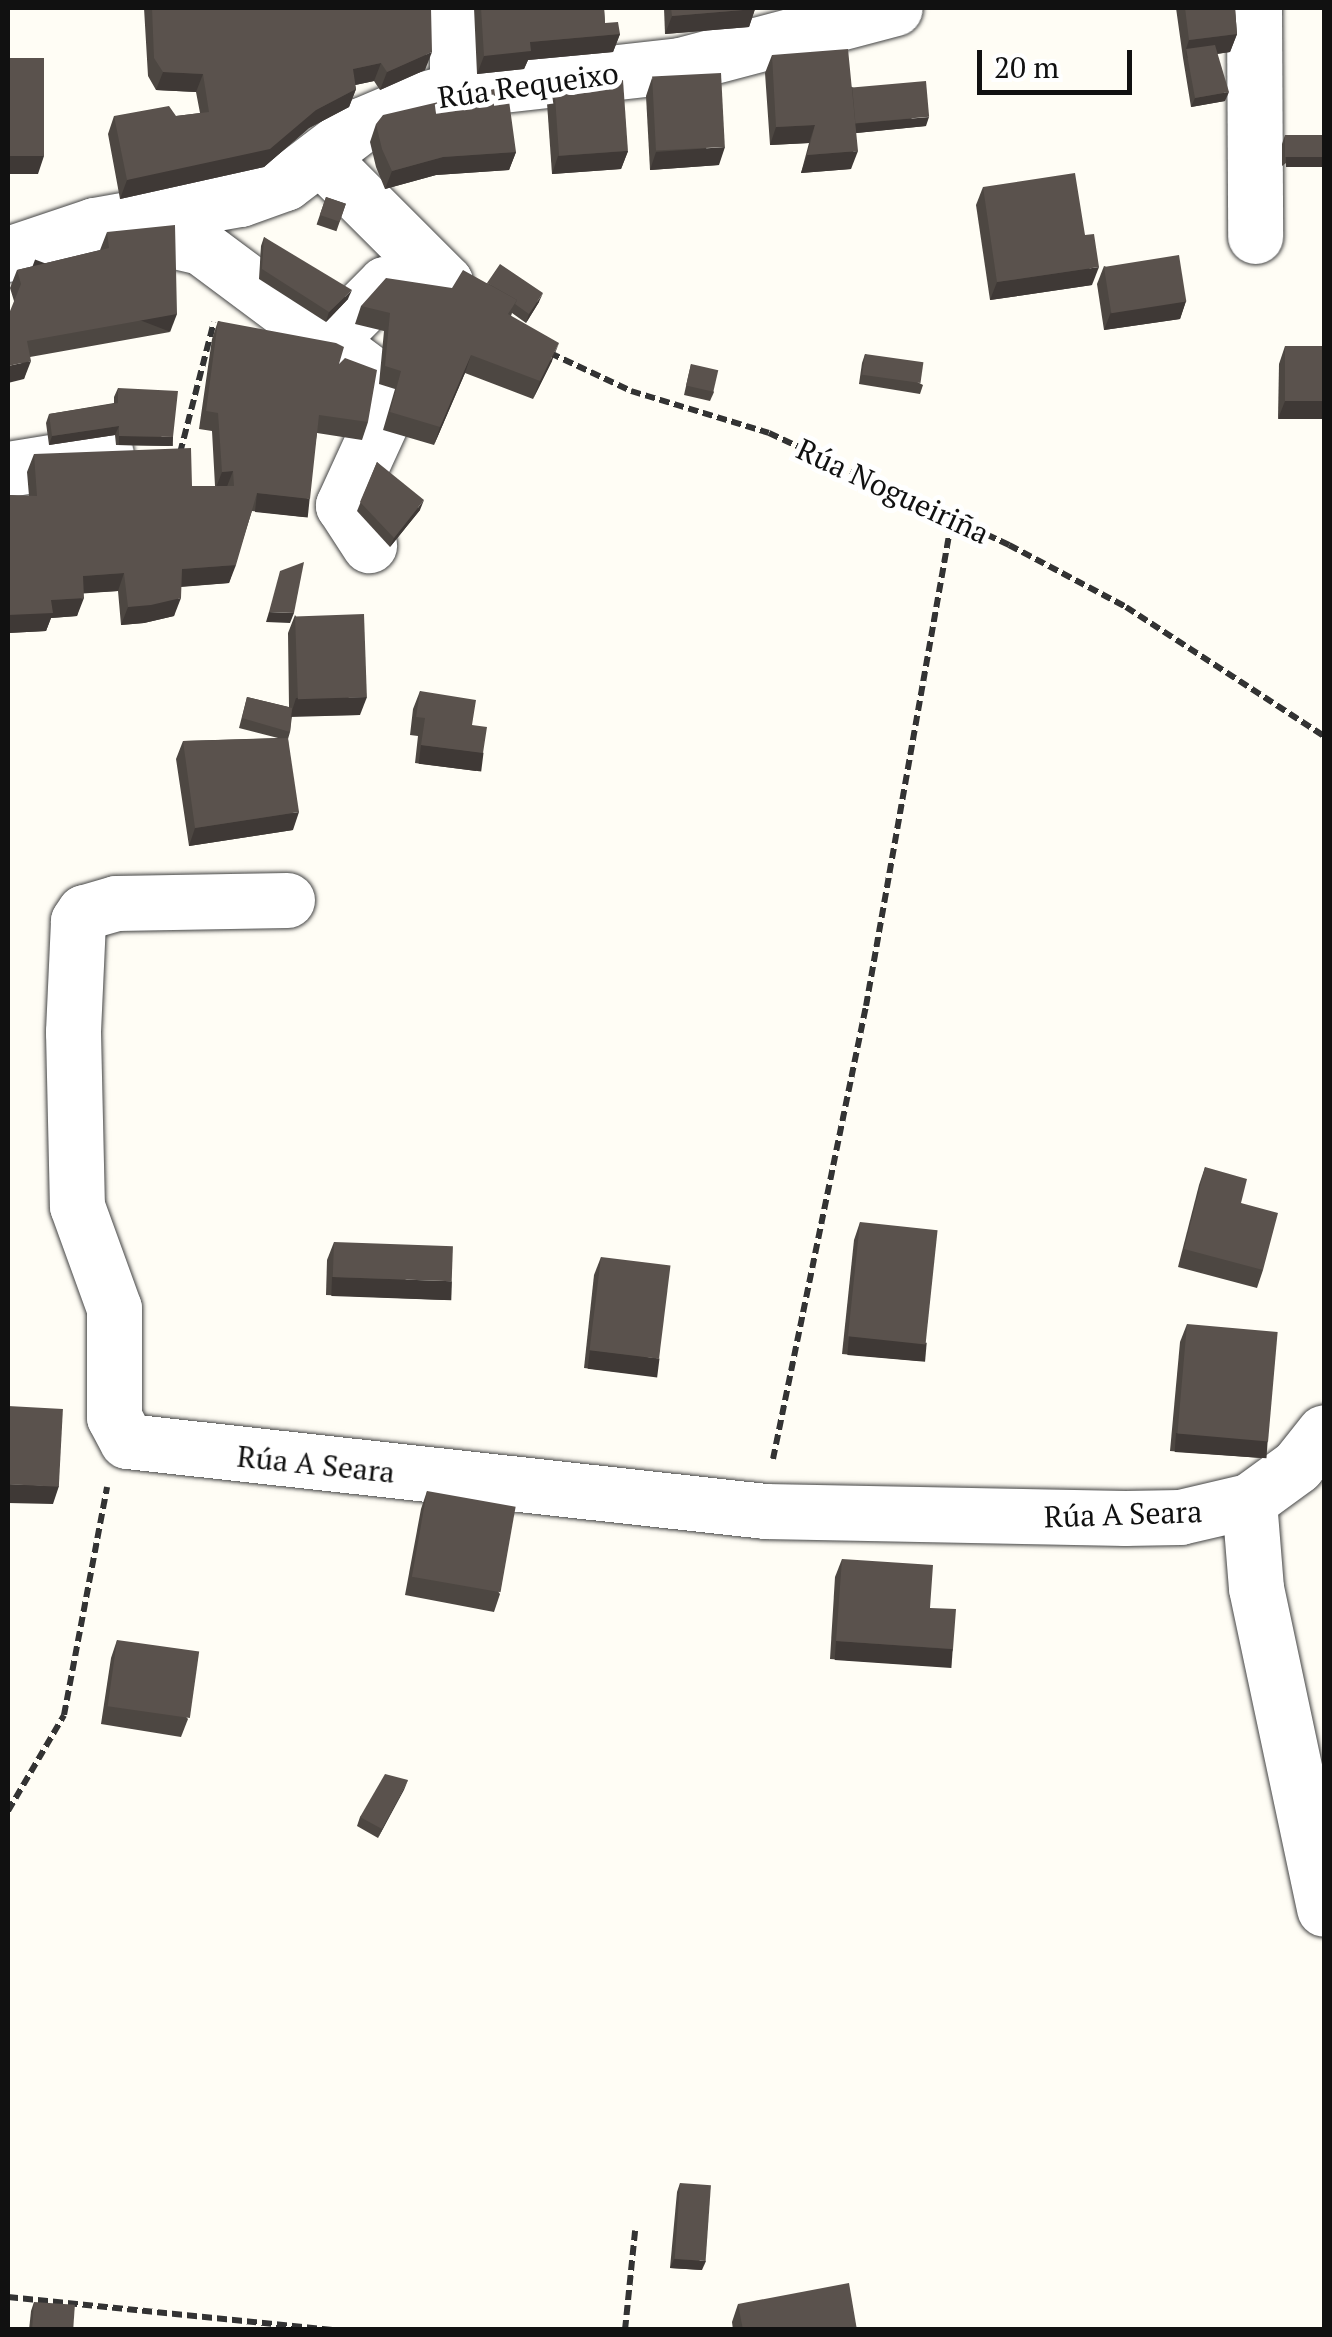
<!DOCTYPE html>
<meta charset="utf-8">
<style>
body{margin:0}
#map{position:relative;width:1332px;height:2337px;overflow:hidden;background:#fffdf5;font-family:"PT Serif",serif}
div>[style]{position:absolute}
.path>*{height:6px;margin-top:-3px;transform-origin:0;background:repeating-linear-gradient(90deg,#333 0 10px,transparent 0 15px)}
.roads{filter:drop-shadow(0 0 2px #444) drop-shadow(0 0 2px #444)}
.street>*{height:55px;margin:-27.5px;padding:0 27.5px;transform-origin:27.5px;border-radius:27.5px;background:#fff}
.wall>*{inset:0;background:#4d4742;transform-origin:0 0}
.shaded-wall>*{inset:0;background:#3f3936;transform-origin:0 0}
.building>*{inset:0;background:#5a524d;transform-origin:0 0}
span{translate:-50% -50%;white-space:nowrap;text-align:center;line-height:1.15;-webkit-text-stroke:10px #fff;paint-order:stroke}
.street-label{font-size:30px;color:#111}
.frame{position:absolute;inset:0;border:10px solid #111;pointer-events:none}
.scale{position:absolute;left:977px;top:50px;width:155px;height:45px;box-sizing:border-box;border:5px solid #111;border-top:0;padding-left:12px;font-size:30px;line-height:35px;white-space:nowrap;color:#111;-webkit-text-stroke:8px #fff;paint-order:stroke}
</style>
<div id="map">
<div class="path">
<div style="left:550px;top:353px;width:89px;rotate:25.1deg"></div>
<div style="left:631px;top:391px;width:144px;rotate:16.9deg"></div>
<div style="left:769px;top:433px;width:265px;rotate:25deg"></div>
<div style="left:1009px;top:545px;width:132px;rotate:27.9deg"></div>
<div style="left:1126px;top:607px;width:236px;rotate:33.1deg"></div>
<div style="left:180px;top:453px;width:135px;rotate:-75.5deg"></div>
<div style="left:773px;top:1459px;width:462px;rotate:-78.4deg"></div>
<div style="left:866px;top:1006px;width:497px;rotate:-80deg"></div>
<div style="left:8px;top:1811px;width:111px;rotate:-59.7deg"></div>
<div style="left:64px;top:1715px;width:232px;rotate:-79.3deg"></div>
<div style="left:8px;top:2297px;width:326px;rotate:5.8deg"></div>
<div style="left:625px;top:2330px;width:100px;rotate:-84.2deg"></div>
</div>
<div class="roads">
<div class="street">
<div style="left:457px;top:8px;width:82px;rotate:90deg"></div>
<div style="left:1254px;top:8px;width:228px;rotate:89.7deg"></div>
<div style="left:320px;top:157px;width:177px;rotate:45deg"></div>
<div style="left:445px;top:282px;width:16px;rotate:137deg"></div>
<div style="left:433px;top:293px;width:49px;rotate:-169.4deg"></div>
<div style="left:385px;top:284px;width:83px;rotate:135deg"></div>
<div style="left:121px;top:238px;width:37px;rotate:-2deg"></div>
<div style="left:158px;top:237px;width:44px;rotate:13.1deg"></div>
<div style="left:201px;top:247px;width:216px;rotate:36.7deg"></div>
<div style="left:374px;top:376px;width:26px;rotate:67deg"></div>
<div style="left:384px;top:400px;width:20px;rotate:96deg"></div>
<div style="left:382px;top:420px;width:94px;rotate:114.6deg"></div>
<div style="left:343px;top:505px;width:48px;rotate:57deg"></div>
<div style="left:8px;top:254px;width:91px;rotate:-18.6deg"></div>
<div style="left:94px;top:225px;width:148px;rotate:-10.1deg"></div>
<div style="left:240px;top:199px;width:48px;rotate:-19.6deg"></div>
<div style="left:285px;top:183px;width:96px;rotate:-37.3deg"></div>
<div style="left:361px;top:125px;width:64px;rotate:-23deg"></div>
<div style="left:420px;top:100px;width:38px;rotate:-15deg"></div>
<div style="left:457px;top:90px;width:224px;rotate:-6.4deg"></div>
<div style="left:680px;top:65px;width:222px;rotate:-14.8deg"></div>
<div style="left:8px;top:469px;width:99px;rotate:-9.3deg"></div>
<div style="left:287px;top:900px;width:171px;rotate:179deg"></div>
<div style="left:116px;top:903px;width:33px;rotate:164deg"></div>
<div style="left:84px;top:912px;width:11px;rotate:124deg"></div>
<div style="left:78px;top:921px;width:111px;rotate:92.6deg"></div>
<div style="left:73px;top:1032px;width:174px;rotate:88.7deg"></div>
<div style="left:77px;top:1206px;width:109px;rotate:70.1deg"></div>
<div style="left:114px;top:1308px;width:109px;rotate:90deg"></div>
<div style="left:114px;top:1417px;width:27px;rotate:62deg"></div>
<div style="left:127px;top:1441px;width:642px;rotate:6.26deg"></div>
<div style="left:765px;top:1511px;width:360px;rotate:1.1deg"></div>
<div style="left:1125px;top:1518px;width:55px;rotate:-1deg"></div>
<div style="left:1180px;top:1517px;width:71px;rotate:-13.1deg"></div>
<div style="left:1249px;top:1501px;width:59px;rotate:-36.1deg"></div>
<div style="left:1297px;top:1466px;width:43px;rotate:-51.5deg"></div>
<div style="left:1249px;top:1501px;width:87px;rotate:85.4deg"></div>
<div style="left:1256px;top:1588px;width:328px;rotate:78deg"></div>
</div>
</div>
<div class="wall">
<div style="clip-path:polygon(144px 8px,431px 8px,425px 70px,380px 90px,374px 81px,355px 85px,356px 89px,349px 107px,309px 128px,264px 167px,120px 199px,108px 134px,114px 116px,176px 116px,200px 113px,196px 92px,156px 90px,148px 76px)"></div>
<div style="clip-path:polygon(474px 8px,604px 8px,605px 23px,620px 34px,613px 52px,528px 60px,524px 69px,477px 74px)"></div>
<div style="clip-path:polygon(664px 8px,755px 8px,755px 9px,749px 27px,665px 34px)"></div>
<div style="clip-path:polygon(1176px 8px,1235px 8px,1237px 34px,1230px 52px,1217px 54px,1225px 101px,1191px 107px,1183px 58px)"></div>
<div style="clip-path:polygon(772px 55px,852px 87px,926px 126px,856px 133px,851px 169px,801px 173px,809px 143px,770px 145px,765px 73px)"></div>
<div style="clip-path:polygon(652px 78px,719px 165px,650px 170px,646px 96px)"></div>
<div style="clip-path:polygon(554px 85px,628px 151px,621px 169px,552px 174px,547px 103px)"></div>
<div style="clip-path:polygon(376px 124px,516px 152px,509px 170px,436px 175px,385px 189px,376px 167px,370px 142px)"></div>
<div style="clip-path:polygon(1285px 135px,1324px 135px,1282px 166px,1282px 144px)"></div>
<div style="clip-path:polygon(983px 187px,1085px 235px,1092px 285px,990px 300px,976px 205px)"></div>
<div style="left:326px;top:197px;width:21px;height:29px;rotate:19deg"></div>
<div style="clip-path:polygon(107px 232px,170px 332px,30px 357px,24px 379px,14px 301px,10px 288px,17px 270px,100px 250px)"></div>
<div style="clip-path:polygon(264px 237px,348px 299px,326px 322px,259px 279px,261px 246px)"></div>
<div style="clip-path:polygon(1104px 266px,1186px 301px,1180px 319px,1104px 330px,1097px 284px)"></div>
<div style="clip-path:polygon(487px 283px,539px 302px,526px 323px,512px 313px,511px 316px,552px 361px,533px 399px,465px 373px,434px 445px,383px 430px,395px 389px,379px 384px,384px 331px,355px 324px,361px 306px)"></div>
<div style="clip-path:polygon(218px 321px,339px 364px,368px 422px,362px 440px,317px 433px,304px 517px,252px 511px,229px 583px,181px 587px,174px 616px,144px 623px,121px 625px,118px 591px,83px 593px,77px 616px,51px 618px,46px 631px,8px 633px,8px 495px,29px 496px,27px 472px,34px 454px,192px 486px,215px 486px,212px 431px,199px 429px,212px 339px)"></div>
<div style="clip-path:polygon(1285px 346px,1324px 346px,1278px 419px,1279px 364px)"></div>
<div style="clip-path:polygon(865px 354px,923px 385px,920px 394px,859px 384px,862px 363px)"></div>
<div style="clip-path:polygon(691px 364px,714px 392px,710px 401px,684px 395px)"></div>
<div style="clip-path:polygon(118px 388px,170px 446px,116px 445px,115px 435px,49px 445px,46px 423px,49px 414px,114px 403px,114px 397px)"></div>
<div style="clip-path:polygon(377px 462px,420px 510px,390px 547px,357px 511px)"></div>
<div style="clip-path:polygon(295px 615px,360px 715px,292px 716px,290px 732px,288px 739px,293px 830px,189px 846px,176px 759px,183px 741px,278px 738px,239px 728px,247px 697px,289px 707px,288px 633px)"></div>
<div style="clip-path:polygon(420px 691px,472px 725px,483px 753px,476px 771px,415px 763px,418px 736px,410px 735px,413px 709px)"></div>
<div style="clip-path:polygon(1205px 1167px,1241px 1203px,1263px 1270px,1257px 1288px,1178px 1267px,1199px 1185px)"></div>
<div style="clip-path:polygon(860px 1222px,920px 1361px,842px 1354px,854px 1240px)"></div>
<div style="clip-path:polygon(334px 1242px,445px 1300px,326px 1295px,327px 1260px)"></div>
<div style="clip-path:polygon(601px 1257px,653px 1376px,584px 1368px,594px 1275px)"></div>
<div style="clip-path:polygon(1187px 1324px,1268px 1440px,1261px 1458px,1170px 1451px,1180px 1342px)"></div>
<div style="clip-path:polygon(427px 1491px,500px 1594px,494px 1612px,405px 1595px,421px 1509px)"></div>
<div style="clip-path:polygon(842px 1559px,953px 1649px,947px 1667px,830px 1659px,835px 1577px)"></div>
<div style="clip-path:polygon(117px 1640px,188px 1719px,181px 1737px,101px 1724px,111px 1658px)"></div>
<div style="clip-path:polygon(408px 1780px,378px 1838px,357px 1826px,360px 1817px)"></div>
<div style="clip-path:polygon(680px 2183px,702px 2270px,670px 2268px,677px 2192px)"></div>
<div style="clip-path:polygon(34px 2302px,73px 2330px,29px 2330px,31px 2311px)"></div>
<div style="clip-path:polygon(738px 2304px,857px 2330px,733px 2330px,732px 2322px)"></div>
</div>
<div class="shaded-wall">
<div style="clip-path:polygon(755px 9px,749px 27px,665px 34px,672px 16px)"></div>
<div style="clip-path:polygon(620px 34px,613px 52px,528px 60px,524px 69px,477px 74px,484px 56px,530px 42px)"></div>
<div style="clip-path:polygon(1237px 34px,1230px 52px,1187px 58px,1186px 49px,1189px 40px)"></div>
<div style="clip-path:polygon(432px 52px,425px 70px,380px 90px,387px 72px)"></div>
<div style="clip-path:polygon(381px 63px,374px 81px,346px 87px,353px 69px)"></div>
<div style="clip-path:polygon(163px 72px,203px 74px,196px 92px,156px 90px)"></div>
<div style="clip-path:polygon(356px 89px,349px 107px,309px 128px,264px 167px,120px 199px,127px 180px,316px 110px)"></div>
<div style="clip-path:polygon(1229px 92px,1225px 101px,1191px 107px,1195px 98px)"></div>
<div style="clip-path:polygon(929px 117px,926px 126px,847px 134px,851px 124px)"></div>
<div style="clip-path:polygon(815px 125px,809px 143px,770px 145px,776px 127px)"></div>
<div style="clip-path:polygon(725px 147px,719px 165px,650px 170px,656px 152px)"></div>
<div style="clip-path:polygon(628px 151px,621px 169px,552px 174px,558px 156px)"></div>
<div style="clip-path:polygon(858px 151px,851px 169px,801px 173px,807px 155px)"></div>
<div style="clip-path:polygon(516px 152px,509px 170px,436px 175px,385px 189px,392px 171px,443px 157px)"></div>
<div style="clip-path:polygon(8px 156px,44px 156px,38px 174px,8px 174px)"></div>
<div style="left:1286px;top:157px;width:38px;height:10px"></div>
<div style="clip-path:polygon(1099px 267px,1092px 285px,990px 300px,997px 282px)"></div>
<div style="clip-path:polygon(352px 290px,348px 299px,326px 322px,329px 312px)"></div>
<div style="clip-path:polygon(543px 293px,539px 302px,526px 323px,529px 314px)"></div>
<div style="clip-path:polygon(1186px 301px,1180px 319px,1104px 330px,1111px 312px)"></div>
<div style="left:177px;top:314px;width:19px;height:152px;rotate:111deg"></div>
<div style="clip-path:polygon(559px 343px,552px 361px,533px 399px,540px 381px)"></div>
<div style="clip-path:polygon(471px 355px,465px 373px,434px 445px,440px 427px)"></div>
<div style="clip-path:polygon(31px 361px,24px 379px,8px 383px,8px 366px)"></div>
<div style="clip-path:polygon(1285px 401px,1324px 401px,1324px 419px,1278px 419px)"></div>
<div style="clip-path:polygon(119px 426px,115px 435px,49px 445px,52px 436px)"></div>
<div style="left:119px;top:436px;width:54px;height:9px;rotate:1deg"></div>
<div style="clip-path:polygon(233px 471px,226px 489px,215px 490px,222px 472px)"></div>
<div style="left:257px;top:493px;width:53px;height:19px;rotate:6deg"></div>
<div style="clip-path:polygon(424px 500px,420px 510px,390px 547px,394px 538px)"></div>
<div style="clip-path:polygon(236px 565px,229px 583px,175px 587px,182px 569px)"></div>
<div style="clip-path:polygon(124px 573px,118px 591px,76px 594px,83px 576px)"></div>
<div style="clip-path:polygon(84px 598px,77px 616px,51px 618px,46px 631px,8px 633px,8px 615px,51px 600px)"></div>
<div style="clip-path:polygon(181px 598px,174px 616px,144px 623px,121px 625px,128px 607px)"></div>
<div style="clip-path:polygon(269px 612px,294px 613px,290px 623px,266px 622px)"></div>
<div style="clip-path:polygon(367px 697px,360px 715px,290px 717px,296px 698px)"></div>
<div style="left:421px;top:745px;width:63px;height:19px;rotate:7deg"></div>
<div style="clip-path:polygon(299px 812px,293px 830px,189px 846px,195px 828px)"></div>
<div style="left:332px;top:1277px;width:120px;height:19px;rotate:2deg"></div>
<div style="left:849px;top:1336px;width:78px;height:19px;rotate:5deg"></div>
<div style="left:590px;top:1350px;width:70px;height:19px;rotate:7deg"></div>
<div style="left:1176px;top:1433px;width:92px;height:19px;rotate:4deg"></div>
<div style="clip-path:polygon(8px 1484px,59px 1486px,53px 1504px,8px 1503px)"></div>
<div style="left:836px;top:1641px;width:117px;height:19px;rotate:4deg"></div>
<div style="clip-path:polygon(408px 1780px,404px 1790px,378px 1838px,382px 1829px)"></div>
<div style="clip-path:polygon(674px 2259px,706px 2261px,702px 2270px,670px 2268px)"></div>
</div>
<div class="building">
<div style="clip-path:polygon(152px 8px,431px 8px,432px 52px,387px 72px,381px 63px,353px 69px,356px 89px,316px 110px,270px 149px,127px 180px,114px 116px,169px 106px,176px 116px,209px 112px,203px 74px,163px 72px,154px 58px)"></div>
<div style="clip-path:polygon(481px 8px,604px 8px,605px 23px,618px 22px,620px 34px,530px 42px,531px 51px,484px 56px)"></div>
<div style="clip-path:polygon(671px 8px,755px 8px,755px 9px,672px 16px)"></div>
<div style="clip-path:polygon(1185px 8px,1235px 8px,1237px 34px,1189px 40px)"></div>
<div style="clip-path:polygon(1215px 45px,1229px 92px,1195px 98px,1186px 49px)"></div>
<div style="clip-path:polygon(848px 49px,858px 151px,807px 155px,815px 125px,776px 127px,772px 55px)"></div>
<div style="left:8px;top:58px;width:36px;height:98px"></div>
<div style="left:721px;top:73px;width:74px;height:69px;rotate:87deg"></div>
<div style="left:623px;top:80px;width:71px;height:69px;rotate:86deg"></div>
<div style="left:926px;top:81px;width:36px;height:74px;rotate:85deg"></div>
<div style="clip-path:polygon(507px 86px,516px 152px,443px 157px,392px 171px,382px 149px,376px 124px,383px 115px)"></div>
<div style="left:1285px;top:135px;width:39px;height:22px"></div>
<div style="clip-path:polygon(1075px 173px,1085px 235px,1094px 234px,1099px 267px,997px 282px,983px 187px)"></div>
<div style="left:326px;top:197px;width:21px;height:19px;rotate:19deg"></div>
<div style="clip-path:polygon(175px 225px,177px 314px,27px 341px,31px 361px,8px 366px,8px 316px,21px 284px,17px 270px,109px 248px,107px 232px)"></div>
<div style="clip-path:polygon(264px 237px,352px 290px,329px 312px,262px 269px)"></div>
<div style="left:1179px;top:255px;width:47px;height:76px;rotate:81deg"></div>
<div style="clip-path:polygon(500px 264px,543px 293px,529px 314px,515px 304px,517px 300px,487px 283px)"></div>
<div style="clip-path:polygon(463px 270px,517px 300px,508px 314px,559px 343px,540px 381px,471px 355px,440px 427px,390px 412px,401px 371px,385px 366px,390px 313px,361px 306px,386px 278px,452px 288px)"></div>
<div style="clip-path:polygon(218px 321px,336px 343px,344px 347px,339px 364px,345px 358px,377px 370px,368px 422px,319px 415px,310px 499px,257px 493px,236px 565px,182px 569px,181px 598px,151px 605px,128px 607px,124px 573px,83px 576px,84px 598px,51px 600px,53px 613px,8px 615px,8px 528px,10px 527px,8px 516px,8px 495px,37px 496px,34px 454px,191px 448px,192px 486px,234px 486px,233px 471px,222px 472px,218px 413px,206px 411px)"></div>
<div style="left:1285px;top:346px;width:39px;height:55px"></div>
<div style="left:865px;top:354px;width:59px;height:21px;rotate:8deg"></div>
<div style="left:691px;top:364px;width:28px;height:22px;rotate:13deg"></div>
<div style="clip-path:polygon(118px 388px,178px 391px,173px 437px,119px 436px,119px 426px,52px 436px,49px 414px,118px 403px)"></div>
<div style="clip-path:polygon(377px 462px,424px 500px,394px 538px,360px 502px)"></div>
<div style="clip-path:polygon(304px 562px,294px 613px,269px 612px,280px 571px)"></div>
<div style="left:364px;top:614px;width:83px;height:69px;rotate:88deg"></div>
<div style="clip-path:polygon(420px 691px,476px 700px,472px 725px,487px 727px,483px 753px,421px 745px,425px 718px,416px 717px)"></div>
<div style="clip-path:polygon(247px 697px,292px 708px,290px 732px,242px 718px)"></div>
<div style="clip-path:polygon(288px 738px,299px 812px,195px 828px,183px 741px)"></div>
<div style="clip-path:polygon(1205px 1167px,1247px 1179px,1241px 1203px,1278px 1213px,1263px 1270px,1184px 1249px)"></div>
<div style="left:860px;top:1222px;width:78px;height:115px;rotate:6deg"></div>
<div style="left:334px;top:1242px;width:119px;height:35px;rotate:2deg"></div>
<div style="left:601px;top:1257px;width:70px;height:94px;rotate:7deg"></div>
<div style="left:1187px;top:1324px;width:91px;height:110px;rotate:5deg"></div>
<div style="left:8px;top:1406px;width:55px;height:78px;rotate:3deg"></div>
<div style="left:427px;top:1491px;width:90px;height:87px;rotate:10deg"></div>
<div style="clip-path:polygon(842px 1559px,933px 1565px,930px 1608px,956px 1609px,953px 1649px,836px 1641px)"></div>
<div style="left:117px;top:1640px;width:83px;height:67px;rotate:8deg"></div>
<div style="clip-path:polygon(385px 1774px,408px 1780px,382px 1829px,360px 1817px)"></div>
<div style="left:680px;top:2183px;width:31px;height:76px;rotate:4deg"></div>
<div style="clip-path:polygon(849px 2283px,857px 2330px,743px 2330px,738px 2304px)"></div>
<div style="left:34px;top:2302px;width:41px;height:28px;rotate:4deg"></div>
</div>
<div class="street-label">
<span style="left:528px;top:85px;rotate:-8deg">Rúa Requeixo</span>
<span style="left:893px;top:491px;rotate:25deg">Rúa Nogueiriña</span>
<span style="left:316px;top:1464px;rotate:6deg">Rúa A Seara</span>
<span style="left:1123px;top:1514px;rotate:-2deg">Rúa A Seara</span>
</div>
<div class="frame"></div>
<div class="scale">20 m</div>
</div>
